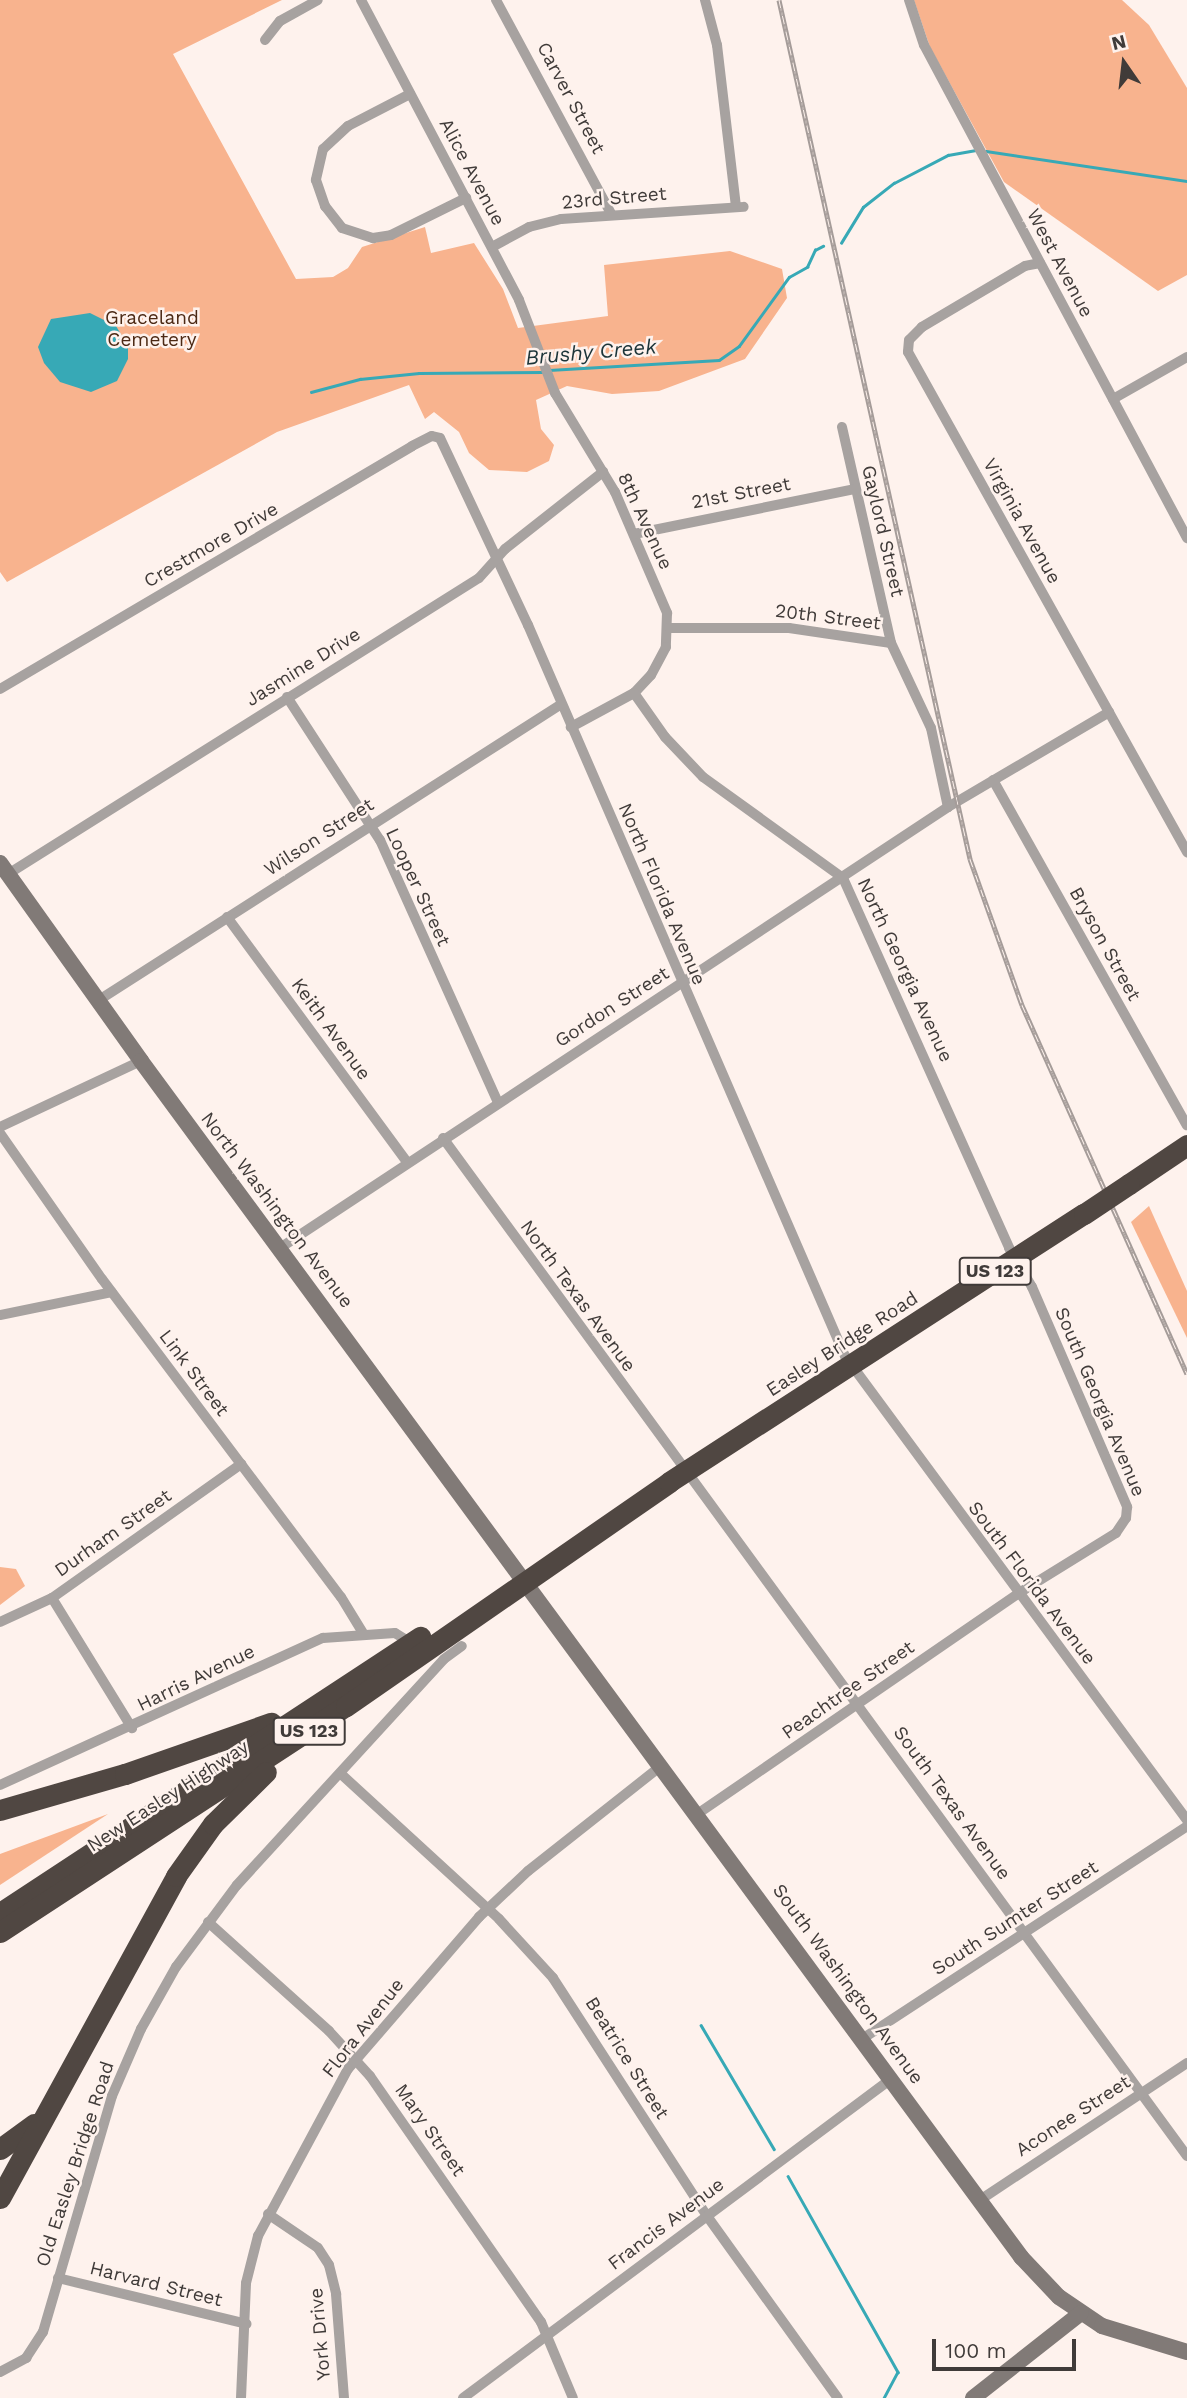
<!DOCTYPE html>
<style>
body{margin:0}
#map{position:relative;width:1187px;height:2398px;overflow:hidden;background:#fef2ed;font-family:"Work Sans",sans-serif}
div>[style]{position:absolute}
.green>*{inset:0;background:#f8b38e}
.water>*{inset:0;background:#37a9b6}
.stream>*{height:2.5px;margin:-1.25px;padding:0 1.25px;transform-origin:1.25px;border-radius:1.25px;background:#37a9b6}
.street>*{height:10px;margin:-5px;padding:0 5px;transform-origin:5px;border-radius:5px;background:#a7a2a0}
.secondary>*{height:16px;margin:-8px;padding:0 8px;transform-origin:8px;border-radius:8px;background:#817a77}
.highway>*{height:21px;margin:-10.5px;padding:0 10.5px;transform-origin:10.5px;border-radius:10.5px;background:#504742}
.rail>*{height:5px;margin-top:-2.5px;transform-origin:0;background:repeating-linear-gradient(90deg,#fef2ed 0 8px,#a59c99 0 16px);box-sizing:border-box;border-block:2px solid #a59c99}
.highway-bridge>*{height:21px;margin:-10.5px;padding:0 10.5px;transform-origin:10.5px;border-radius:10.5px;background:#504742}
span{translate:-50% -50%;white-space:nowrap;text-align:center;line-height:1.15;-webkit-text-stroke:5px #fef2ed;paint-order:stroke}
.shield-label span{padding:2px 5px;background:#fef2ed;border:2px solid;border-radius:5px;-webkit-text-stroke-width:0}
.shield-label{font-size:18px;color:#403b39;font-weight:700}
.street-label{font-size:19px;color:#403b39}
.park-label{font-size:19px;color:#4c2914}
.water-label{font-size:21px;color:#1d3539;font-style:italic}
.north{position:absolute;left:1089px;top:28px;width:70px;height:70px;-webkit-text-stroke:5px #fef2ed;paint-order:stroke;rotate:346deg;font-size:19px;font-weight:700;line-height:28px;text-align:center;color:#403b39}
.north::after{content:'';display:block;margin:auto;width:24px;height:32px;background:#403b39;clip-path:polygon(50% 0,100% 100%,50% 72%,0 100%)}
.scale{position:absolute;left:932px;top:2339px;width:144px;height:32px;box-sizing:border-box;border:4px solid #403b39;border-top:0;padding-left:9px;font-size:21px;line-height:24px;white-space:nowrap;color:#403b39;-webkit-text-stroke:5px #fef2ed;paint-order:stroke}
</style>
<div id="map">
<div class="green">
<div style="clip-path:polygon(0 0,282px 0,173px 54px,296px 279px,333px 277px,348px 268px,362px 247px,425px 227px,431px 253px,474px 243px,503px 289px,518px 328px,608px 316px,604px 265px,730px 251px,782px 269px,787px 298px,745px 359px,659px 391px,612px 394px,567px 386px,536px 400px,541px 429px,554px 445px,549px 461px,527px 472px,489px 470px,469px 453px,459px 432px,434px 412px,425px 419px,409px 385px,277px 432px,7px 582px,0 572px)"></div>
<div style="clip-path:polygon(914px 0,1122px 0,1149px 25px,1187px 88px,1187px 275px,1158px 291px,1004px 182px,930px 47px)"></div>
<div style="clip-path:polygon(1149px 1206px,1187px 1291px,1187px 1338px,1131px 1222px)"></div>
<div style="clip-path:polygon(0 1567px,16px 1569px,25px 1586px,0 1605px)"></div>
<div style="clip-path:polygon(108px 1814px,0 1885px,0 1854px)"></div>
</div>
<div class="water">
<div style="clip-path:polygon(90px 313px,116px 326px,128px 346px,128px 359px,117px 381px,91px 392px,60px 382px,44px 363px,38px 347px,51px 319px)"></div>
</div>
<div class="stream">
<div style="left:986px;top:151px;width:203px;rotate:8.5deg"></div>
<div style="left:841px;top:243px;width:42px;rotate:-58.6deg"></div>
<div style="left:863px;top:207px;width:39px;rotate:-38deg"></div>
<div style="left:894px;top:183px;width:61px;rotate:-27.4deg"></div>
<div style="left:948px;top:155px;width:28px;rotate:-10deg"></div>
<div style="left:549px;top:370px;width:170px;rotate:-3.4deg"></div>
<div style="left:719px;top:360px;width:24px;rotate:-35deg"></div>
<div style="left:739px;top:346px;width:85px;rotate:-54.1deg"></div>
<div style="left:789px;top:277px;width:21px;rotate:-29deg"></div>
<div style="left:807px;top:267px;width:19px;rotate:-65deg"></div>
<div style="left:815px;top:250px;width:9px;rotate:-27deg"></div>
<div style="left:311px;top:392px;width:51px;rotate:-14.9deg"></div>
<div style="left:360px;top:379px;width:59px;rotate:-5.8deg"></div>
<div style="left:419px;top:373px;width:123px;rotate:-0.5deg"></div>
<div style="left:701px;top:2025px;width:144px;rotate:59.5deg"></div>
<div style="left:788px;top:2176px;width:225px;rotate:60.7deg"></div>
<div style="left:898px;top:2372px;width:30px;rotate:118deg"></div>
</div>
<div class="street">
<div style="left:361px;top:0;width:339px;rotate:62.2deg"></div>
<div style="left:519px;top:300px;width:100px;rotate:68.8deg"></div>
<div style="left:555px;top:393px;width:116px;rotate:58.8deg"></div>
<div style="left:615px;top:492px;width:132px;rotate:66.7deg"></div>
<div style="left:667px;top:613px;width:34px;rotate:92deg"></div>
<div style="left:666px;top:647px;width:32px;rotate:118deg"></div>
<div style="left:651px;top:675px;width:25px;rotate:133deg"></div>
<div style="left:634px;top:693px;width:72px;rotate:151.6deg"></div>
<div style="left:496px;top:0;width:243px;rotate:61.7deg"></div>
<div style="left:705px;top:0;width:47px;rotate:75.1deg"></div>
<div style="left:717px;top:45px;width:163px;rotate:83.3deg"></div>
<div style="left:909px;top:0;width:47px;rotate:71.6deg"></div>
<div style="left:924px;top:45px;width:559px;rotate:61.92deg"></div>
<div style="left:265px;top:40px;width:24px;rotate:-52deg"></div>
<div style="left:280px;top:21px;width:43px;rotate:-28.9deg"></div>
<div style="left:410px;top:94px;width:70px;rotate:152.7deg"></div>
<div style="left:348px;top:126px;width:34px;rotate:137deg"></div>
<div style="left:323px;top:149px;width:32px;rotate:103deg"></div>
<div style="left:316px;top:180px;width:28px;rotate:71deg"></div>
<div style="left:325px;top:206px;width:28px;rotate:52deg"></div>
<div style="left:342px;top:228px;width:33px;rotate:18deg"></div>
<div style="left:373px;top:238px;width:18px;rotate:-9deg"></div>
<div style="left:391px;top:235px;width:84px;rotate:-26.3deg"></div>
<div style="left:492px;top:247px;width:42px;rotate:-28.4deg"></div>
<div style="left:529px;top:227px;width:33px;rotate:-14deg"></div>
<div style="left:561px;top:219px;width:183px;rotate:-3.8deg"></div>
<div style="left:1040px;top:263px;width:15px;rotate:169deg"></div>
<div style="left:1025px;top:266px;width:120px;rotate:149.4deg"></div>
<div style="left:922px;top:327px;width:18px;rotate:135deg"></div>
<div style="left:909px;top:340px;width:12px;rotate:95deg"></div>
<div style="left:908px;top:352px;width:573px;rotate:60.84deg"></div>
<div style="left:1113px;top:399px;width:85px;rotate:-29.6deg"></div>
<div style="left:842px;top:427px;width:221px;rotate:77.2deg"></div>
<div style="left:634px;top:534px;width:226px;rotate:-11.5deg"></div>
<div style="left:669px;top:628px;width:120px"></div>
<div style="left:789px;top:628px;width:103px;rotate:8.4deg"></div>
<div style="left:891px;top:643px;width:94px;rotate:64.8deg"></div>
<div style="left:931px;top:728px;width:81px;rotate:77.9deg"></div>
<div style="left:0;top:689px;width:478px;rotate:-30.5deg"></div>
<div style="left:412px;top:446px;width:22px;rotate:-27deg"></div>
<div style="left:432px;top:436px;width:8px;rotate:14deg"></div>
<div style="left:440px;top:438px;width:207px;rotate:64.8deg"></div>
<div style="left:528px;top:625px;width:797px;rotate:66.56deg"></div>
<div style="left:845px;top:1356px;width:576px;rotate:53.61deg"></div>
<div style="left:634px;top:693px;width:54px;rotate:54.8deg"></div>
<div style="left:665px;top:737px;width:55px;rotate:46.5deg"></div>
<div style="left:703px;top:777px;width:173px;rotate:35.8deg"></div>
<div style="left:843px;top:878px;width:406px;rotate:65.8deg"></div>
<div style="left:1009px;top:1248px;width:45px;rotate:59.5deg"></div>
<div style="left:1032px;top:1287px;width:240px;rotate:66.6deg"></div>
<div style="left:1127px;top:1507px;width:11px;rotate:95deg"></div>
<div style="left:1126px;top:1518px;width:18px;rotate:124deg"></div>
<div style="left:1116px;top:1533px;width:114px;rotate:148.3deg"></div>
<div style="left:1019px;top:1593px;width:391px;rotate:145.5deg"></div>
<div style="left:287px;top:697px;width:171px;rotate:57deg"></div>
<div style="left:380px;top:840px;width:287px;rotate:65.8deg"></div>
<div style="left:993px;top:780px;width:396px;rotate:60.7deg"></div>
<div style="left:8px;top:874px;width:556px;rotate:-32.15deg"></div>
<div style="left:479px;top:578px;width:39px;rotate:-48deg"></div>
<div style="left:505px;top:549px;width:125px;rotate:-38.2deg"></div>
<div style="left:227px;top:917px;width:304px;rotate:53.7deg"></div>
<div style="left:99px;top:1000px;width:547px;rotate:-32.62deg"></div>
<div style="left:0;top:1127px;width:156px;rotate:-25.1deg"></div>
<div style="left:0;top:1133px;width:178px;rotate:55.1deg"></div>
<div style="left:102px;top:1279px;width:398px;rotate:53.1deg"></div>
<div style="left:341px;top:1597px;width:42px;rotate:58.6deg"></div>
<div style="left:443px;top:1138px;width:1261px;rotate:53.84deg"></div>
<div style="left:280px;top:1248px;width:800px;rotate:-33.43deg"></div>
<div style="left:948px;top:807px;width:187px;rotate:-30.5deg"></div>
<div style="left:0;top:1315px;width:114px;rotate:-11.6deg"></div>
<div style="left:52px;top:1598px;width:153px;rotate:58.4deg"></div>
<div style="left:0;top:1622px;width:57px;rotate:-24.8deg"></div>
<div style="left:52px;top:1598px;width:232px;rotate:-35.3deg"></div>
<div style="left:341px;top:1774px;width:214px;rotate:42.5deg"></div>
<div style="left:499px;top:1919px;width:80px;rotate:47.5deg"></div>
<div style="left:553px;top:1978px;width:283px;rotate:57.1deg"></div>
<div style="left:707px;top:2216px;width:224px;rotate:54.3deg"></div>
<div style="left:0;top:1785px;width:355px;rotate:-24.5deg"></div>
<div style="left:323px;top:1638px;width:72px;rotate:-4deg"></div>
<div style="left:395px;top:1633px;width:19px;rotate:32deg"></div>
<div style="left:208px;top:1922px;width:163px;rotate:42deg"></div>
<div style="left:329px;top:2031px;width:61px;rotate:47.7deg"></div>
<div style="left:370px;top:2076px;width:300px;rotate:55.2deg"></div>
<div style="left:541px;top:2322px;width:82px;rotate:67.2deg"></div>
<div style="left:862px;top:2039px;width:389px;rotate:-33.2deg"></div>
<div style="left:980px;top:2200px;width:248px;rotate:-33.5deg"></div>
<div style="left:268px;top:2214px;width:60px;rotate:34.2deg"></div>
<div style="left:318px;top:2248px;width:20px;rotate:57deg"></div>
<div style="left:329px;top:2265px;width:30px;rotate:76deg"></div>
<div style="left:336px;top:2294px;width:104px;rotate:85.6deg"></div>
<div style="left:58px;top:2278px;width:194px;rotate:13.7deg"></div>
<div style="left:0;top:2372px;width:30px;rotate:-28deg"></div>
<div style="left:26px;top:2358px;width:31px;rotate:-57deg"></div>
<div style="left:43px;top:2332px;width:246px;rotate:-73.7deg"></div>
<div style="left:112px;top:2096px;width:73px;rotate:-66.6deg"></div>
<div style="left:141px;top:2029px;width:71px;rotate:-60.6deg"></div>
<div style="left:176px;top:1967px;width:102px;rotate:-53.4deg"></div>
<div style="left:237px;top:1885px;width:306px;rotate:-47.5deg"></div>
<div style="left:444px;top:1659px;width:22px;rotate:-36deg"></div>
<div style="left:241px;top:2398px;width:115px;rotate:-87.5deg"></div>
<div style="left:246px;top:2283px;width:49px;rotate:-75.7deg"></div>
<div style="left:258px;top:2236px;width:190px;rotate:-61.7deg"></div>
<div style="left:348px;top:2069px;width:201px;rotate:-49.2deg"></div>
<div style="left:479px;top:1917px;width:67px;rotate:-43.2deg"></div>
<div style="left:528px;top:1871px;width:169px;rotate:-38.3deg"></div>
<div style="left:463px;top:2398px;width:534px;rotate:-36.7deg"></div>
</div>
<div class="secondary">
<div style="left:0;top:863px;width:243px;rotate:54.5deg"></div>
<div style="left:141px;top:1061px;width:1485px;rotate:53.65deg"></div>
<div style="left:1021px;top:2257px;width:55px;rotate:46.5deg"></div>
<div style="left:1059px;top:2297px;width:52px;rotate:34deg"></div>
<div style="left:1102px;top:2326px;width:89px;rotate:17deg"></div>
<div style="left:973px;top:2398px;width:137px;rotate:-38.2deg"></div>
</div>
<div class="highway">
<div style="left:1129px;top:1184px;width:70px;rotate:-33.9deg"></div>
<div style="left:0;top:1810px;width:130px;rotate:-16.1deg"></div>
<div style="left:125px;top:1774px;width:155px;rotate:-19.3deg"></div>
<div style="left:0;top:1913px;width:503px;rotate:-33.31deg"></div>
<div style="left:0;top:1932px;width:413px;rotate:-33.2deg"></div>
<div style="left:346px;top:1706px;width:393px;rotate:-34.7deg"></div>
<div style="left:669px;top:1482px;width:494px;rotate:-32.9deg"></div>
<div style="left:0;top:2149px;width:42px;rotate:-36.3deg"></div>
<div style="left:0;top:2198px;width:367px;rotate:-61.3deg"></div>
<div style="left:176px;top:1876px;width:64px;rotate:-54.6deg"></div>
<div style="left:213px;top:1824px;width:74px;rotate:-44.5deg"></div>
</div>
<div class="rail">
<div style="left:779px;top:0;width:880px;rotate:77.46deg"></div>
<div style="left:970px;top:859px;width:155px;rotate:70.4deg"></div>
<div style="left:1022px;top:1005px;width:404px;rotate:65.9deg"></div>
</div>
<div class="highway-bridge">
<div style="left:1084px;top:1214px;width:54px;rotate:-33.7deg"></div>
</div>
<div class="shield-label">
<span style="left:995px;top:1271px">US 123</span>
<span style="left:309px;top:1731px">US 123</span>
</div>
<div class="street-label">
<span style="left:571px;top:98px;rotate:62deg">Carver Street</span>
<span style="left:472px;top:172px;rotate:62deg">Alice Avenue</span>
<span style="left:614px;top:198px;rotate:-5deg">23rd Street</span>
<span style="left:1060px;top:263px;rotate:62deg">West Avenue</span>
<span style="left:741px;top:493px;rotate:-11deg">21st Street</span>
<span style="left:645px;top:521px;rotate:65deg">8th Avenue</span>
<span style="left:1022px;top:521px;rotate:61deg">Virginia Avenue</span>
<span style="left:883px;top:531px;rotate:77deg">Gaylord Street</span>
<span style="left:211px;top:545px;rotate:-30deg">Crestmore Drive</span>
<span style="left:828px;top:617px;rotate:7deg">20th Street</span>
<span style="left:303px;top:667px;rotate:-32deg">Jasmine Drive</span>
<span style="left:319px;top:837px;rotate:-33deg">Wilson Street</span>
<span style="left:418px;top:887px;rotate:65deg">Looper Street</span>
<span style="left:662px;top:894px;rotate:67deg">North Florida Avenue</span>
<span style="left:1105px;top:944px;rotate:61deg">Bryson Street</span>
<span style="left:905px;top:970px;rotate:65deg">North Georgia Avenue</span>
<span style="left:612px;top:1007px;rotate:-33deg">Gordon Street</span>
<span style="left:331px;top:1029px;rotate:54deg">Keith Avenue</span>
<span style="left:277px;top:1210px;rotate:53deg">North Washington Avenue</span>
<span style="left:578px;top:1296px;rotate:54deg">North Texas Avenue</span>
<span style="left:842px;top:1344px;rotate:-33deg">Easley Bridge Road</span>
<span style="left:194px;top:1373px;rotate:53deg">Link Street</span>
<span style="left:1100px;top:1402px;rotate:67deg">South Georgia Avenue</span>
<span style="left:113px;top:1533px;rotate:-35deg">Durham Street</span>
<span style="left:1032px;top:1583px;rotate:53deg">South Florida Avenue</span>
<span style="left:196px;top:1678px;rotate:-26deg">Harris Avenue</span>
<span style="left:848px;top:1690px;rotate:-35deg">Peachtree Street</span>
<span style="left:168px;top:1796px;rotate:-33deg">New Easley Highway</span>
<span style="left:952px;top:1803px;rotate:54deg">South Texas Avenue</span>
<span style="left:1015px;top:1918px;rotate:-33deg">South Sumter Street</span>
<span style="left:848px;top:1984px;rotate:54deg">South Washington Avenue</span>
<span style="left:363px;top:2028px;rotate:-52deg">Flora Avenue</span>
<span style="left:627px;top:2058px;rotate:58deg">Beatrice Street</span>
<span style="left:1073px;top:2116px;rotate:-33deg">Aconee Street</span>
<span style="left:430px;top:2130px;rotate:55deg">Mary Street</span>
<span style="left:75px;top:2164px;rotate:-72deg">Old Easley Bridge Road</span>
<span style="left:666px;top:2224px;rotate:-37deg">Francis Avenue</span>
<span style="left:156px;top:2284px;rotate:14deg">Harvard Street</span>
<span style="left:320px;top:2334px;rotate:-95deg">York Drive</span>
</div>
<div class="park-label">
<span style="left:152px;top:329px">Graceland<br>Cemetery</span>
</div>
<div class="water-label">
<span style="left:591px;top:352px;rotate:-5deg">Brushy Creek</span>
</div>
<div class="north">N</div>
<div class="scale">100 m</div>
</div>
